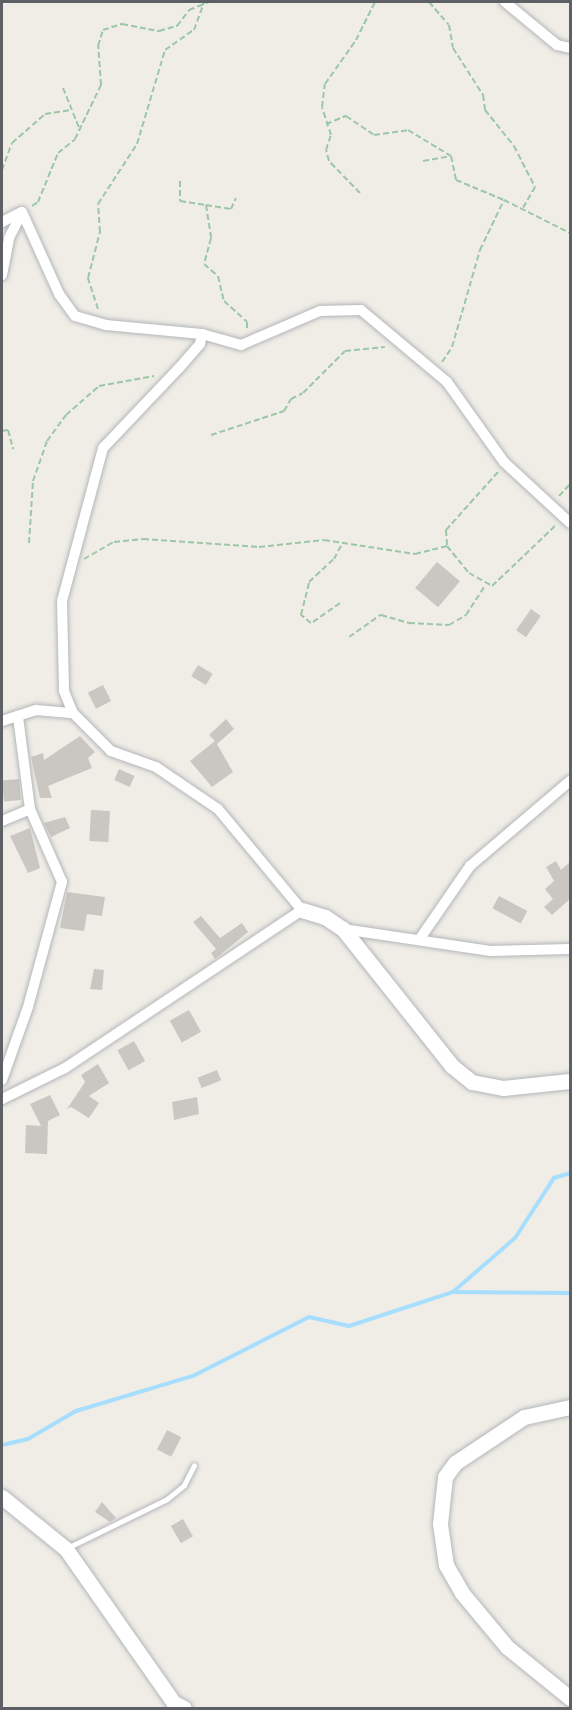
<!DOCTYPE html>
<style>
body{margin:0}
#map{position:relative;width:572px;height:1710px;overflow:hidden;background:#efede6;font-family:Poppins,sans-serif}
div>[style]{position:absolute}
.stream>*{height:4px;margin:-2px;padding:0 2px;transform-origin:2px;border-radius:2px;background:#a7defe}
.building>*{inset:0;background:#cac7c3;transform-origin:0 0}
.path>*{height:2px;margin-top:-1px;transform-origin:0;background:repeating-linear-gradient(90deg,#9cc7a6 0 6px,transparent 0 9px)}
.roads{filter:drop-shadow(0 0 2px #b3b6ba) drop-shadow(0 0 2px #b3b6ba)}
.lane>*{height:5px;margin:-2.5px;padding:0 2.5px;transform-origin:2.5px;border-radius:2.5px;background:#fff}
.street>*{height:10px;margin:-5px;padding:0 5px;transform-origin:5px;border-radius:5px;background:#fff}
.secondary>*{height:15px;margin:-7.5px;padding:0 7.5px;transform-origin:7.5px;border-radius:7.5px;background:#fff}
span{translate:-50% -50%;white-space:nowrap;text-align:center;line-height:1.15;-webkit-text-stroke:4.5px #fff;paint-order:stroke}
.frame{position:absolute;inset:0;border:3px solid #5d6166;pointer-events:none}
</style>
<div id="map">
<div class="stream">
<div style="left:454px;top:1291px;width:81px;rotate:-41deg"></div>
<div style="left:515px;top:1238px;width:72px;rotate:-57deg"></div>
<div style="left:554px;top:1178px;width:17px;rotate:-17deg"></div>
<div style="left:2px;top:1445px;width:27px;rotate:-13deg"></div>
<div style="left:28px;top:1439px;width:56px;rotate:-30.3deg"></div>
<div style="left:76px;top:1411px;width:122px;rotate:-16.7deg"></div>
<div style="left:193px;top:1376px;width:130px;rotate:-27deg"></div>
<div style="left:309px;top:1317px;width:41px;rotate:12.7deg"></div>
<div style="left:349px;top:1326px;width:109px;rotate:-18.1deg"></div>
<div style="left:453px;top:1292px;width:117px;rotate:0.5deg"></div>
</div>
<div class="building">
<div style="left:437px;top:562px;width:30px;height:34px;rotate:40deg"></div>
<div style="left:531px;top:609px;width:12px;height:26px;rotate:35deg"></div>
<div style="left:198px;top:665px;width:17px;height:13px;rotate:31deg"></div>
<div style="left:103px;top:685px;width:18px;height:17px;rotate:63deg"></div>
<div style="clip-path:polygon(226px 719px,234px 729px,217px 744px,233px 772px,212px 787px,190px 761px,215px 741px,209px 735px)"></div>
<div style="clip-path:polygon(80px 736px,95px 752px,88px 758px,92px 768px,48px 786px,52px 798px,40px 798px,31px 757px,43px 753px,44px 760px)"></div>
<div style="left:119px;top:769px;width:17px;height:12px;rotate:24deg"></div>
<div style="left:19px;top:779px;width:21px;height:17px;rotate:85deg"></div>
<div style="left:91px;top:810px;width:19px;height:31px;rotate:3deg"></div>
<div style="clip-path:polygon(65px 817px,70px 828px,51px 837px,44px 823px)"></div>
<div style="clip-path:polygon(30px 828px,40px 868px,28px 873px,10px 836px)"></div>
<div style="clip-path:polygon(556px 861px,561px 870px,570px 862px,570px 899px,552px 915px,544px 907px,553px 899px,545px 889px,554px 881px,546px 867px)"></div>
<div style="clip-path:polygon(67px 892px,105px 897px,102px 916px,87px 914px,84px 931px,60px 928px)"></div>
<div style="left:499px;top:896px;width:32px;height:14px;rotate:28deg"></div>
<div style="clip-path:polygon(201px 916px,220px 938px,242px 923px,248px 932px,215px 959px,211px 953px,216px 949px,193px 922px)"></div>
<div style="clip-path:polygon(94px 969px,104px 970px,102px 990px,90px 989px)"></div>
<div style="left:189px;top:1010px;width:25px;height:22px;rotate:61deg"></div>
<div style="left:134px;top:1041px;width:23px;height:19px;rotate:61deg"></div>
<div style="clip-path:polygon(98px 1064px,109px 1083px,89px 1096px,99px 1103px,89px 1118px,71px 1107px,67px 1109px,85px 1082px,81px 1075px)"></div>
<div style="left:217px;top:1070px;width:11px;height:21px;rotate:68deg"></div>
<div style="clip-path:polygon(50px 1095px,60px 1115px,48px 1121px,47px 1154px,25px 1153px,26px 1125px,41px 1126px,30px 1104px)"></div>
<div style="clip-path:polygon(197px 1097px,199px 1114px,174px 1120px,172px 1102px)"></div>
<div style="left:167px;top:1430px;width:16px;height:22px;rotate:27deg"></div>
<div style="clip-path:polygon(102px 1502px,116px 1518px,110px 1522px,95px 1512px)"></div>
<div style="left:183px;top:1519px;width:20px;height:14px;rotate:60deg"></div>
</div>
<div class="path">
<div style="left:429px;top:2px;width:30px;rotate:49deg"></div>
<div style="left:449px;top:25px;width:23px;rotate:80deg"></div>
<div style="left:453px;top:48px;width:56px;rotate:57.4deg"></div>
<div style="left:483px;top:95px;width:15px;rotate:82deg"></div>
<div style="left:485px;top:110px;width:46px;rotate:51.1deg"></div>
<div style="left:514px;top:146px;width:46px;rotate:62.9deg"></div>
<div style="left:535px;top:187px;width:24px;rotate:120deg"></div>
<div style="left:63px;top:88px;width:45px;rotate:68deg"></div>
<div style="left:326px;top:124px;width:22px;rotate:-22deg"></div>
<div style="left:346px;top:116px;width:34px;rotate:34deg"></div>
<div style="left:374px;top:135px;width:34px;rotate:-8deg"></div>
<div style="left:408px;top:130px;width:50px;rotate:31.2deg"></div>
<div style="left:423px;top:161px;width:28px;rotate:-10deg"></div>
<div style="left:451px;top:156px;width:25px;rotate:78deg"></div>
<div style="left:456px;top:180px;width:52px;rotate:22.6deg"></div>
<div style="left:2px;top:170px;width:29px;rotate:-70deg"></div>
<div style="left:12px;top:143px;width:44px;rotate:-41.3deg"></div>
<div style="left:45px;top:114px;width:26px;rotate:-9deg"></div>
<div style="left:180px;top:181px;width:20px;rotate:90deg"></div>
<div style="left:180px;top:201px;width:26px;rotate:9deg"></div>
<div style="left:206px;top:205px;width:33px;rotate:81deg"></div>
<div style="left:211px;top:238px;width:27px;rotate:105deg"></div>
<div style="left:204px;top:264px;width:18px;rotate:41deg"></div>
<div style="left:218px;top:276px;width:26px;rotate:77deg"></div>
<div style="left:224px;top:301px;width:31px;rotate:42deg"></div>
<div style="left:247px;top:322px;width:6px;rotate:90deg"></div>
<div style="left:360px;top:193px;width:45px;rotate:-134.1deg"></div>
<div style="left:329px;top:161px;width:11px;rotate:-105deg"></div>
<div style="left:326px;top:150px;width:16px;rotate:-72deg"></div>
<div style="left:331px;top:135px;width:29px;rotate:-108deg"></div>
<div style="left:322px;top:107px;width:23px;rotate:-83deg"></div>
<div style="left:325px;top:84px;width:54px;rotate:-54.8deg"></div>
<div style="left:356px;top:40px;width:42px;rotate:-63.4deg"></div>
<div style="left:206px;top:205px;width:25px;rotate:9deg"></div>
<div style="left:231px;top:209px;width:12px;rotate:-66deg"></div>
<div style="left:32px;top:206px;width:7px;rotate:-34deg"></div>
<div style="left:38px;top:202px;width:53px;rotate:-67.8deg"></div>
<div style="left:58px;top:153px;width:22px;rotate:-39deg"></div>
<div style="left:75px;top:139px;width:60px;rotate:-64.3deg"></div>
<div style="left:101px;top:85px;width:39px;rotate:-94deg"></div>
<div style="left:98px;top:46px;width:17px;rotate:-73deg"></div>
<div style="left:103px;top:30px;width:20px;rotate:-18deg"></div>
<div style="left:122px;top:24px;width:38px;rotate:11deg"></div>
<div style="left:159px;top:31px;width:19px;rotate:-16deg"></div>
<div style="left:177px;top:26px;width:20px;rotate:-53deg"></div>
<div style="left:189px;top:10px;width:22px;rotate:-22deg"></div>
<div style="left:98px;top:309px;width:33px;rotate:-108deg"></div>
<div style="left:88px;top:278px;width:48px;rotate:-75.4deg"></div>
<div style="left:100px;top:232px;width:28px;rotate:-94deg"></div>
<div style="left:98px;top:204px;width:72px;rotate:-57deg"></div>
<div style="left:137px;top:144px;width:98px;rotate:-73.4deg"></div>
<div style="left:165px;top:50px;width:35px;rotate:-35deg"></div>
<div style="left:194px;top:30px;width:30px;rotate:-70deg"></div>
<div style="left:442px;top:362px;width:18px;rotate:-56deg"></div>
<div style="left:452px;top:347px;width:101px;rotate:-73.9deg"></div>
<div style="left:480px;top:250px;width:55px;rotate:-64.4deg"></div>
<div style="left:504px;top:200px;width:74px;rotate:26.6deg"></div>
<div style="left:2px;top:431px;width:6px;rotate:-9deg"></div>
<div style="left:8px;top:430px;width:20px;rotate:75deg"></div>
<div style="left:211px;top:435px;width:77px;rotate:-18.2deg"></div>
<div style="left:284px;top:411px;width:14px;rotate:-60deg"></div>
<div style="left:291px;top:399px;width:13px;rotate:-27deg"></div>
<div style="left:303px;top:393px;width:59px;rotate:-45deg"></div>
<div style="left:345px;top:351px;width:40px;rotate:-5.7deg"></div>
<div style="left:498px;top:472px;width:78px;rotate:131.9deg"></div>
<div style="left:446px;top:530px;width:16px;rotate:86deg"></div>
<div style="left:447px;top:546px;width:35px;rotate:51deg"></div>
<div style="left:469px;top:573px;width:26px;rotate:29deg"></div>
<div style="left:492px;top:586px;width:88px;rotate:-43.6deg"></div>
<div style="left:559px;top:496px;width:16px;rotate:-47deg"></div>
<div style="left:29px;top:543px;width:62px;rotate:-86.3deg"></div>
<div style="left:33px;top:481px;width:42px;rotate:-70.7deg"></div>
<div style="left:47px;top:441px;width:32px;rotate:-54deg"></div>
<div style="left:66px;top:415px;width:44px;rotate:-41.3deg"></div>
<div style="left:99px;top:386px;width:56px;rotate:-10.3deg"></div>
<div style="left:84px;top:559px;width:34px;rotate:-30deg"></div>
<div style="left:114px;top:542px;width:29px;rotate:-6deg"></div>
<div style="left:143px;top:539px;width:116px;rotate:3.9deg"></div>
<div style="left:259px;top:547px;width:65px;rotate:-6.1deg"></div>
<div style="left:324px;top:540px;width:92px;rotate:8.7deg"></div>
<div style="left:415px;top:554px;width:33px;rotate:-14deg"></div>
<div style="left:340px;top:603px;width:35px;rotate:145deg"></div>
<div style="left:311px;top:623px;width:13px;rotate:-141deg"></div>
<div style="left:301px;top:615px;width:34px;rotate:-76deg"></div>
<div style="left:309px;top:582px;width:34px;rotate:-43deg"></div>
<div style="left:334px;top:559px;width:15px;rotate:-62deg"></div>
<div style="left:349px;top:637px;width:39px;rotate:-35deg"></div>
<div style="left:381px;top:615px;width:29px;rotate:16deg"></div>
<div style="left:409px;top:623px;width:40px;rotate:2.9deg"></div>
<div style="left:449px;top:625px;width:20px;rotate:-30deg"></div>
<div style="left:466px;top:615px;width:35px;rotate:-57deg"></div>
</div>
<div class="roads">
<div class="lane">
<div style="left:67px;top:1548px;width:111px;rotate:-26.1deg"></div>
<div style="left:167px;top:1499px;width:22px;rotate:-39deg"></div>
<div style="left:184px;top:1485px;width:22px;rotate:-63deg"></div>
</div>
<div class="street">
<div style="left:505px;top:2px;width:67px;rotate:39.6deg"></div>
<div style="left:557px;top:45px;width:13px;rotate:13deg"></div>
<div style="left:2px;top:222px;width:22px;rotate:-27deg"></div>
<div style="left:22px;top:212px;width:90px;rotate:65.7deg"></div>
<div style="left:59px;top:294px;width:27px;rotate:54deg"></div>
<div style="left:75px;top:316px;width:32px;rotate:16deg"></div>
<div style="left:106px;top:325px;width:96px;rotate:5.4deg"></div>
<div style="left:202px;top:334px;width:10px;rotate:101deg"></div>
<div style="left:200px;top:344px;width:32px;rotate:131deg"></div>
<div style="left:179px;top:368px;width:110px;rotate:133.5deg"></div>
<div style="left:103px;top:448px;width:158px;rotate:105deg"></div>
<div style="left:62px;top:601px;width:90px;rotate:88.7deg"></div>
<div style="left:64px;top:691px;width:24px;rotate:68deg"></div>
<div style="left:73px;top:713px;width:54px;rotate:45deg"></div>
<div style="left:111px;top:751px;width:48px;rotate:19.6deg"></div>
<div style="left:156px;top:767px;width:75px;rotate:34.1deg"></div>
<div style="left:218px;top:809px;width:131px;rotate:50.3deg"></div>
<div style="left:302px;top:910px;width:285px;rotate:146.3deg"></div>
<div style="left:65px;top:1068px;width:70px;rotate:153.8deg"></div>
<div style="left:2px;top:275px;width:38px;rotate:-79deg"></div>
<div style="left:9px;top:238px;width:28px;rotate:-63deg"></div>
<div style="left:202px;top:334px;width:41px;rotate:15.8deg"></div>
<div style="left:241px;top:345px;width:86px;rotate:-23.3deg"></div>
<div style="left:320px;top:311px;width:41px;rotate:-1.4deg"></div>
<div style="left:361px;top:310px;width:112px;rotate:39.9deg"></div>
<div style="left:447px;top:382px;width:98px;rotate:54.5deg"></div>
<div style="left:504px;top:462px;width:90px;rotate:42.7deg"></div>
<div style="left:2px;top:721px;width:36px;rotate:-18deg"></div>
<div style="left:36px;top:710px;width:37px;rotate:5deg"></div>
<div style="left:2px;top:821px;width:30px;rotate:-23deg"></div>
<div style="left:30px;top:809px;width:94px;rotate:-97.4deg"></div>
<div style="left:343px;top:929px;width:149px;rotate:8.5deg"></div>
<div style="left:490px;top:951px;width:80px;rotate:-1.4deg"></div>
<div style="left:419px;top:940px;width:90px;rotate:-55.4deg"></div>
<div style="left:470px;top:866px;width:131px;rotate:-40.4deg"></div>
<div style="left:2px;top:1080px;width:77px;rotate:-70.4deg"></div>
<div style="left:28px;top:1007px;width:130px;rotate:-74.8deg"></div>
<div style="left:62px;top:882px;width:80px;rotate:-113.7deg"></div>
</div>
<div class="secondary">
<div style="left:302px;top:910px;width:24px;rotate:17deg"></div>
<div style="left:325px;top:917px;width:22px;rotate:34deg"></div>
<div style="left:343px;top:929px;width:175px;rotate:51.5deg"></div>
<div style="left:452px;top:1066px;width:26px;rotate:39deg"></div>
<div style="left:472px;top:1082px;width:32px;rotate:11deg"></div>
<div style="left:503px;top:1088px;width:67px;rotate:-6deg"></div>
<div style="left:570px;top:1407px;width:47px;rotate:167.7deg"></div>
<div style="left:524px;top:1417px;width:83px;rotate:146.3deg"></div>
<div style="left:455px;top:1463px;width:17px;rotate:126deg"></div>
<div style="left:445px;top:1477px;width:47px;rotate:96.1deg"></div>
<div style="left:440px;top:1524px;width:41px;rotate:81.7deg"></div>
<div style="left:446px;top:1565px;width:32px;rotate:60deg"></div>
<div style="left:462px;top:1593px;width:70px;rotate:50.2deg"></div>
<div style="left:507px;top:1647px;width:81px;rotate:39deg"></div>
<div style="left:2px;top:1497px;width:82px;rotate:39.1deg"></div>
<div style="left:66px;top:1549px;width:188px;rotate:55deg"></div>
<div style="left:174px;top:1703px;width:11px;rotate:27deg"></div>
</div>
</div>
<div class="frame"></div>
</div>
